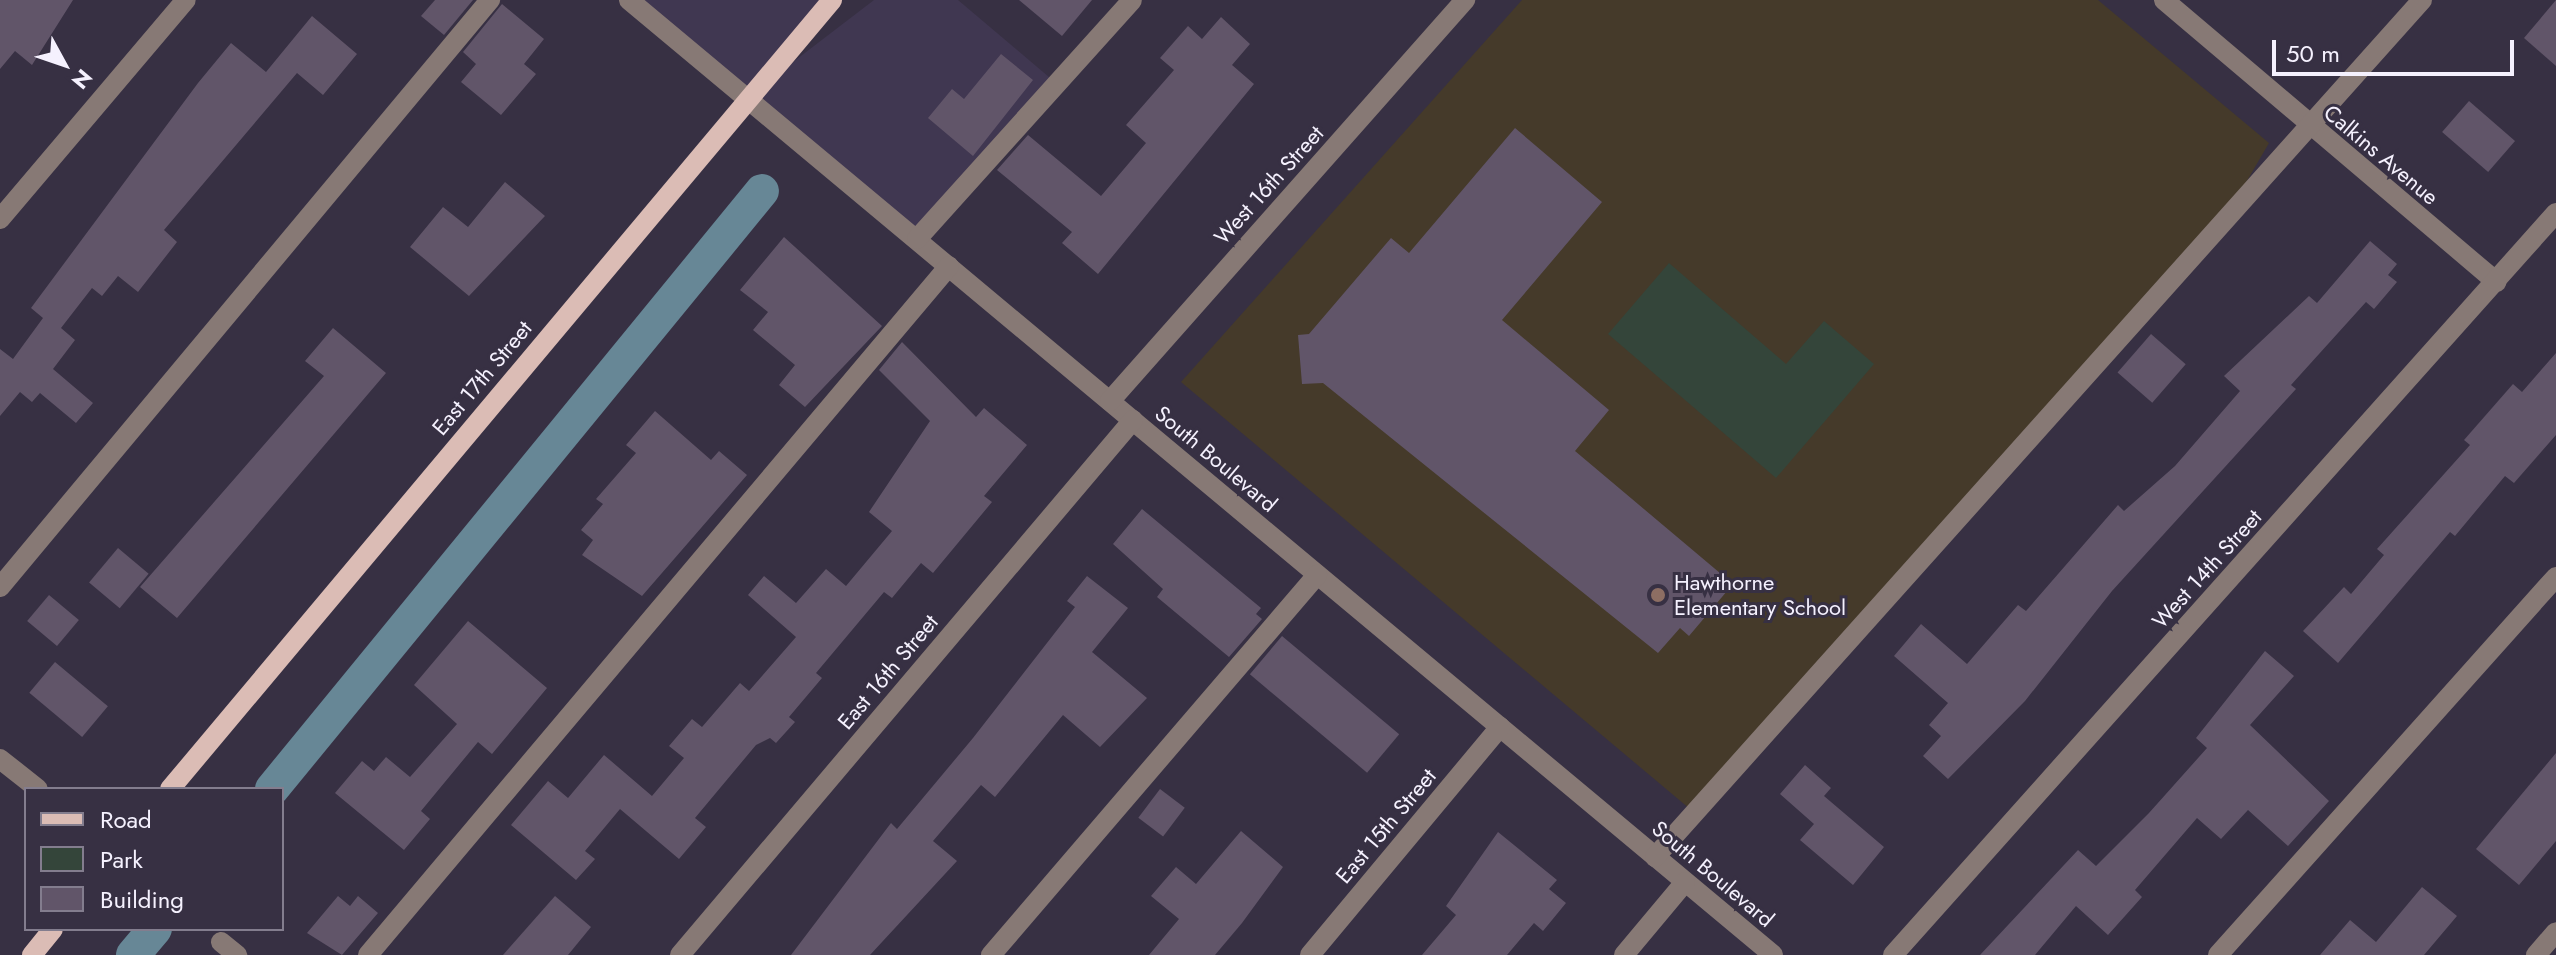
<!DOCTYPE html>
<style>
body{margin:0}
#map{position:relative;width:2556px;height:955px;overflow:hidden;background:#373043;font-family:Jost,sans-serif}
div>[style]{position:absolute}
.built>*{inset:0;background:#403751}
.education>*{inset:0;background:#453a2a}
.green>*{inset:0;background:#34453a}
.canal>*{height:34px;margin:-17px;padding:0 17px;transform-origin:17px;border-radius:17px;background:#678796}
.building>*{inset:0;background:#615569;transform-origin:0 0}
.minor>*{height:20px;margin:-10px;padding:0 10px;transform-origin:10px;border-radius:10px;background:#877975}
.major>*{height:20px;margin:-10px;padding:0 10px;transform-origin:10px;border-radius:10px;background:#dbbcb5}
.dots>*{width:22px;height:22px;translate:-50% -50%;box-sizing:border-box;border:4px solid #373043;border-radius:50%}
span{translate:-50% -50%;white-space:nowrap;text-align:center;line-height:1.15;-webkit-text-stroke:6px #373043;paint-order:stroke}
.street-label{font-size:22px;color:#f5f1fe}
.poi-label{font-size:22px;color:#f5f1fe}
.left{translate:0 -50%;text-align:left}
.legend{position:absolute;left:24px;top:787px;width:260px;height:144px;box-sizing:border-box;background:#373043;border:2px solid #837d8e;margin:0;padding:10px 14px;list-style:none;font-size:24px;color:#f5f1fe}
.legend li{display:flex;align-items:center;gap:16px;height:40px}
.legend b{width:40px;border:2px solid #837d8e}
.north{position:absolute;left:24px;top:24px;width:80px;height:80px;-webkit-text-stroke:6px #373043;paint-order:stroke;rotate:130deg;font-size:22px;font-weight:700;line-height:32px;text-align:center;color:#f5f1fe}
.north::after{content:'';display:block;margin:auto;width:28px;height:36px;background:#f5f1fe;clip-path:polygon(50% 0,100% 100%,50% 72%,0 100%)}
.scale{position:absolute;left:2272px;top:40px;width:242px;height:36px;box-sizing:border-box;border:4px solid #f5f1fe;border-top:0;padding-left:10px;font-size:24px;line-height:28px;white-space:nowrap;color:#f5f1fe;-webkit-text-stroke:6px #373043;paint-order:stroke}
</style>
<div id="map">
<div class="built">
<div style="clip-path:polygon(629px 0,832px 0,750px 95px,874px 0,958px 0,1056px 83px,917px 239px)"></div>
</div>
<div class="education">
<div style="clip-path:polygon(1522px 0,2098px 0,2269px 143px,2241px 191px,1690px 809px,1181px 382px)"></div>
</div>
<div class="green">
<div style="clip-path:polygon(1669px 263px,1786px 364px,1824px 321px,1874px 364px,1776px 478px,1608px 334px)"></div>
</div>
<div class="canal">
<div style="left:272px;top:789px;width:773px;rotate:-50.67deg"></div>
<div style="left:133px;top:955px;width:34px;rotate:-50deg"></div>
</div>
<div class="building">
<div style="clip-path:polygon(0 0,73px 0,32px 65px,15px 51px,0 69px)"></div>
<div style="clip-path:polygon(435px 0,473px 0,444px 35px,421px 16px)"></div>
<div style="clip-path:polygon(1019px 0,1092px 0,1062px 36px)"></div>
<div style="clip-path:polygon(2556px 0,2556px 66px,2524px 38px)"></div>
<div style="clip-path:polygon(502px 4px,544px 39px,524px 64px,536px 74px,501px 115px,461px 82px,476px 64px,463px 52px)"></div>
<div style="clip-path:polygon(312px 16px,357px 54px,323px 95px,297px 73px,164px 230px,177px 242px,138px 292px,118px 276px,102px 296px,92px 288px,61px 328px,75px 340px,53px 369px,93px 403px,76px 423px,40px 393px,32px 402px,20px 392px,0 416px,0 349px,13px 359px,43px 318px,31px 308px,198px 83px,231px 43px,266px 72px)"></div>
<div style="clip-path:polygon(1221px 17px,1250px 44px,1232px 65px,1254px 84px,1098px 274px,1062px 243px,1072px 232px,997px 170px,1028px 135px,1101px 196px,1146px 143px,1126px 125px,1174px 70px,1160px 58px,1188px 26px,1202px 39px)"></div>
<div style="clip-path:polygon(1001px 54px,1033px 80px,973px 156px,928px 118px,952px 89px,964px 99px)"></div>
<div style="left:2469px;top:101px;width:61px;height:41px;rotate:41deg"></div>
<div style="clip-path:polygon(1515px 128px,1602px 202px,1502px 320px,1609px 410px,1575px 451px,1733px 584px,1689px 636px,1680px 628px,1658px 653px,1323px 383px,1302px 384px,1298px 335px,1309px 334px,1391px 238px,1409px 253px)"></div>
<div style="clip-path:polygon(505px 182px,545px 216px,469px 296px,410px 247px,443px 207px,468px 227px)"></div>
<div style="clip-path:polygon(784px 237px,882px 326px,805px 407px,779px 385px,795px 365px,753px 330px,768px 312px,740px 290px)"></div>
<div style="clip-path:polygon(2370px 241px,2397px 264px,2388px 275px,2397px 282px,2374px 309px,2366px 302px,2291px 385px,2296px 389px,2112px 591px,2025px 701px,1948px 779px,1923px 756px,1941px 736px,1929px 725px,1948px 703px,1894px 656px,1921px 624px,1967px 664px,2018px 605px,2026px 611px,2118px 505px,2124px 511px,2175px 466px,2240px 391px,2224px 376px,2309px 296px,2317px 303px)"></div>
<div style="clip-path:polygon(333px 328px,386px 373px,177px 618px,140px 587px,324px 376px,305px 361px)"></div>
<div style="left:2151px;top:334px;width:46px;height:51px;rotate:41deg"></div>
<div style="clip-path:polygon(902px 342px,976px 417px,984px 408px,1027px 445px,984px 496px,992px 502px,933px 573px,921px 563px,892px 598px,884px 592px,816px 673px,822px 678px,789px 717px,795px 722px,776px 743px,770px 738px,756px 745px,695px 818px,706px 827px,679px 859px,620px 809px,585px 851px,595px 859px,576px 880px,511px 825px,548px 781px,568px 798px,604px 755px,652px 796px,684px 758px,669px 746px,692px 719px,702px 727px,740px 683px,749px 691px,796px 637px,748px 595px,764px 576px,796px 603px,826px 569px,846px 586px,892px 531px,869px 512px,930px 421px,879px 370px)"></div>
<div style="clip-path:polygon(2556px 353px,2556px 435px,2514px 483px,2505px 476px,2455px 536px,2450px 532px,2338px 663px,2303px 631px,2344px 587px,2351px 594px,2384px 555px,2377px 549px,2470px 445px,2464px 440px,2513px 384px,2522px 392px)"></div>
<div style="clip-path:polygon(655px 411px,711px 460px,719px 451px,747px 475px,642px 596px,582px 555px,593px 540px,581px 530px,603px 504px,596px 499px,636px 453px,626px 445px)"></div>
<div style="clip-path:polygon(1142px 509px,1261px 608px,1256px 614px,1262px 619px,1229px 657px,1157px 597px,1163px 589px,1113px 544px)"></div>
<div style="left:118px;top:548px;width:40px;height:45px;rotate:40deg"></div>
<div style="clip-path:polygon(1087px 576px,1128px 608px,1092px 652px,1147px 698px,1100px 747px,1063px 715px,995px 797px,981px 785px,933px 841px,957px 861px,870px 955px,791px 955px,891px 823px,897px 829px,973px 738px,1075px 607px,1067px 601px)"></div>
<div style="left:49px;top:595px;width:39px;height:34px;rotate:40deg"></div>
<div style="clip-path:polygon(468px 621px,547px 688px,492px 754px,478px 742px,421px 811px,430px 819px,404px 850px,335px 793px,362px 761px,374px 771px,386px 757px,410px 777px,457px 724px,414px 685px)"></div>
<div style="left:1282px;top:636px;width:153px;height:50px;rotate:40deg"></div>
<div style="clip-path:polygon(2265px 651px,2294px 676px,2250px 725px,2329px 801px,2288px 846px,2248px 810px,2221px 839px,2197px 818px,2135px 890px,2142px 897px,2108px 935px,2076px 906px,2035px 955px,1980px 955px,2078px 850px,2096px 866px,2149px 813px,2207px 748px,2196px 738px)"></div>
<div style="left:55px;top:662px;width:69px;height:40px;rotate:40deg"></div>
<div style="clip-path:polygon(2556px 753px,2556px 841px,2519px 885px,2476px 849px)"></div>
<div style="clip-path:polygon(1805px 765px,1831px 788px,1824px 796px,1884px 847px,1853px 885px,1800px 840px,1814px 824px,1780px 794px)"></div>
<div style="left:1160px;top:789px;width:31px;height:36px;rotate:37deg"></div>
<div style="clip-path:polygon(1241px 831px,1283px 867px,1242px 923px,1215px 955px,1149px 955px,1179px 919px,1151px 896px,1176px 867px,1196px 884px)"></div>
<div style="clip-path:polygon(1498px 832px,1557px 880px,1549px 889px,1566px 903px,1543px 931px,1534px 923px,1507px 955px,1422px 955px,1456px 915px,1446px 906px)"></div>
<div style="clip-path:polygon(2422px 887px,2457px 916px,2424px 955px,2320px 955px,2350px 920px,2376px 942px)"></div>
<div style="clip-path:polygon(338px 896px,350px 906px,358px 896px,378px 913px,342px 955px,307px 933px)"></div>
<div style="clip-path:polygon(555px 896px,591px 927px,568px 955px,503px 955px)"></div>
</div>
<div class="minor">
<div style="left:629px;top:0;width:1490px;rotate:39.85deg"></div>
<div style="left:2164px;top:0;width:436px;rotate:40.3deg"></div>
<div style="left:0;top:219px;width:287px;rotate:-49.7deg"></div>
<div style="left:917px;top:239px;width:321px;rotate:-48deg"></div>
<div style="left:1110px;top:401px;width:536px;rotate:-48.48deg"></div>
<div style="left:0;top:587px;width:765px;rotate:-50.15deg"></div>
<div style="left:0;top:759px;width:48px;rotate:38.3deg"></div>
<div style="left:1655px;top:857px;width:1150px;rotate:-48.17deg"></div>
<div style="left:221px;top:942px;width:21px;rotate:39deg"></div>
<div style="left:368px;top:955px;width:901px;rotate:-49.86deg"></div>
<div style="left:680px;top:955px;width:701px;rotate:-49.74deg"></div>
<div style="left:991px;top:955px;width:501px;rotate:-49.37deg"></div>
<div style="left:1310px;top:955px;width:297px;rotate:-50.2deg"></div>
<div style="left:1624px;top:955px;width:95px;rotate:-50.1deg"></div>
<div style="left:1893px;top:955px;width:995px;rotate:-48.22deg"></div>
<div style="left:2218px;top:955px;width:507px;rotate:-48.2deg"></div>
<div style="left:2536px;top:955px;width:30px;rotate:-49deg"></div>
</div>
<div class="major">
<div style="left:170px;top:789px;width:1030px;rotate:-50deg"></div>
<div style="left:32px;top:955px;width:33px;rotate:-51deg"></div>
</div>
<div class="dots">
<div style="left:1658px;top:595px;background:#8d6e63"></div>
</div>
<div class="street-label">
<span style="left:2381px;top:155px;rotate:40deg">Calkins Avenue</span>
<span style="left:1269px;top:185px;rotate:-48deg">West 16th Street</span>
<span style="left:482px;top:378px;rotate:-50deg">East 17th Street</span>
<span style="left:1216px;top:459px;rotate:40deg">South Boulevard</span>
<span style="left:2207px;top:569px;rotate:-48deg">West 14th Street</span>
<span style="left:888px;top:672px;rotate:-50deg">East 16th Street</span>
<span style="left:1386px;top:826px;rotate:-50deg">East 15th Street</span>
<span style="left:1713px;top:874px;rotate:40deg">South Boulevard</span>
</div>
<div class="poi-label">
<span class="left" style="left:1674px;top:595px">Hawthorne<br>Elementary School</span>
</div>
<ul class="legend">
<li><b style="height:10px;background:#dbbcb5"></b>Road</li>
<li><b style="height:22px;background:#34453a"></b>Park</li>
<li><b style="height:22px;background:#615569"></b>Building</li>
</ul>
<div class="north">N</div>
<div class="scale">50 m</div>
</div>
